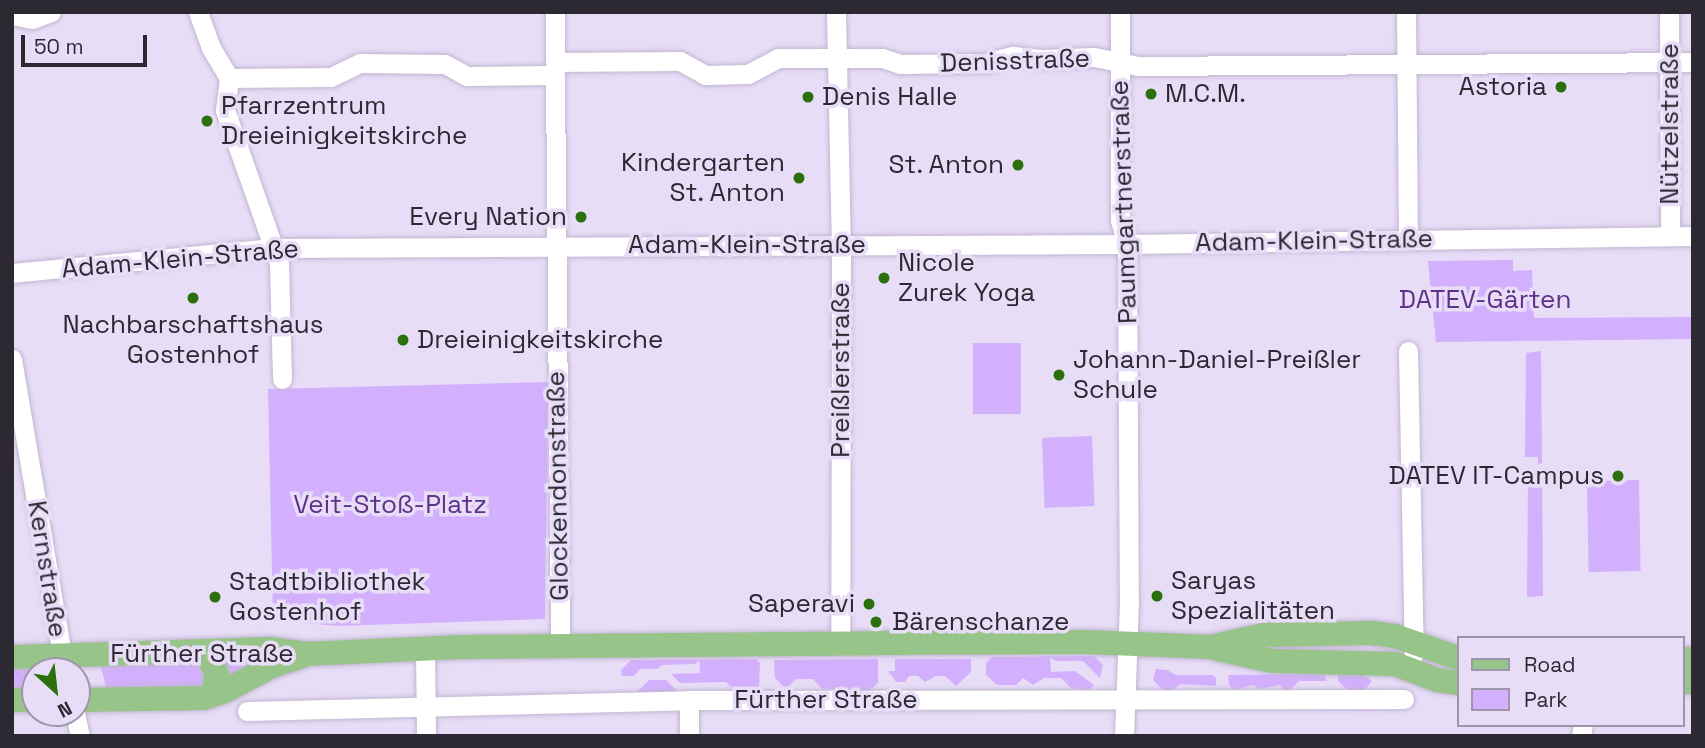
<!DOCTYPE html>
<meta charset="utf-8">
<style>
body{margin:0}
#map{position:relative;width:1705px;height:748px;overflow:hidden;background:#e8ddf7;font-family:"Space Grotesk",sans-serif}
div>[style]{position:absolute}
.green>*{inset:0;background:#d3b0fd;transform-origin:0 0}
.roads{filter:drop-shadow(0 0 2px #c1b6cf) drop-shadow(0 0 2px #c1b6cf)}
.minor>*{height:19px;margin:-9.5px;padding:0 9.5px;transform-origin:9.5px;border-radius:9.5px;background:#fff}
.major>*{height:24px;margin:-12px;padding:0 12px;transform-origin:12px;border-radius:12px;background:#97c488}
.dots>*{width:19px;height:19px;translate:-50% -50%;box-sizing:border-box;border:4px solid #e8ddf7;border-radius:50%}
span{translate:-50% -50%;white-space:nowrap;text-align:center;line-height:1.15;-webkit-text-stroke:7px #e8ddf7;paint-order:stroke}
.street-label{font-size:26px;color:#2d2933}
.poi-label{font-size:26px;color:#2d2933}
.right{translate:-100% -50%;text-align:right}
.left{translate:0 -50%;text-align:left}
.park-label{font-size:26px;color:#5f3189}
.frame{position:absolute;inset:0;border:14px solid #2d2933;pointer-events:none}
.legend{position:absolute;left:1457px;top:636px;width:228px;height:91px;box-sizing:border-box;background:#e8ddf7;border:2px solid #9d95a9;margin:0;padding:9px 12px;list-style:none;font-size:21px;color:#2d2933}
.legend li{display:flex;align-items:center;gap:14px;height:35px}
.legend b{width:35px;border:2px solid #9d95a9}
.north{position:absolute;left:21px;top:657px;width:70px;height:70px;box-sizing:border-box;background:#e8ddf7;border:2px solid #9d95a9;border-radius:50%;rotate:153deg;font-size:19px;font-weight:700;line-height:28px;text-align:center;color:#2d2933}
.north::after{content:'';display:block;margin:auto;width:24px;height:32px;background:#2b700c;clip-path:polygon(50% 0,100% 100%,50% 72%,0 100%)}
.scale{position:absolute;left:21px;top:35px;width:126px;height:32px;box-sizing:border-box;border:4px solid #2d2933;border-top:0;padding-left:9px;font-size:21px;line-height:24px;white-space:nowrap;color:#2d2933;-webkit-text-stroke:5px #e8ddf7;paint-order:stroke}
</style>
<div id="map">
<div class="green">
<div style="clip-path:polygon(1513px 260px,1513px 271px,1532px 270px,1534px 318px,1693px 317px,1693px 339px,1436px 342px,1428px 261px)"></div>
<div style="left:973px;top:343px;width:48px;height:71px"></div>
<div style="clip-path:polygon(1541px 351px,1542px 463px,1538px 464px,1538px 457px,1525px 457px,1526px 353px)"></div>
<div style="clip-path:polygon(548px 382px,545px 619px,337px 626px,273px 620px,268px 389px)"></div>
<div style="left:1092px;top:436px;width:70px;height:50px;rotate:88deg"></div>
<div style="clip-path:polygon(1538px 473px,1542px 473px,1543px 596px,1527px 597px,1528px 479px,1538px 478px)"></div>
<div style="left:1639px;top:480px;width:91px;height:52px;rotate:89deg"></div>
<div style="clip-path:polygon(1094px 656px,1103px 665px,1100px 678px,1083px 661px,1056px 661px,1050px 657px,1051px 672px,1075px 671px,1094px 685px,1090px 689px,1072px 689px,1061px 678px,1044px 678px,1033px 685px,1023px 678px,1016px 685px,997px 685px,986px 675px,986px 663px,992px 657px)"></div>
<div style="clip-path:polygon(261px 658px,210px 689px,107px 691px,100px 663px)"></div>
<div style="clip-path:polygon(756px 659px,760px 663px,759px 687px,731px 687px,726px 682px,680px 683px,671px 674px,700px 673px,699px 660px,695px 664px,662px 665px,657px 669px,640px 669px,634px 676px,622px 676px,621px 670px,631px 660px)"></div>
<div style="clip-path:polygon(878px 659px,878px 683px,865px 695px,849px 695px,843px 689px,822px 689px,813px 679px,796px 679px,786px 689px,775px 678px,774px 660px)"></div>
<div style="clip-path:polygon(895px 659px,971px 659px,971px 672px,956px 686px,945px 676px,936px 676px,925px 682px,918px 676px,909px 676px,905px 682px,896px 682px,888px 671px,895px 671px)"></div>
<div style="clip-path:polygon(30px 663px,35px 688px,12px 690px,12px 664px)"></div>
<div style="clip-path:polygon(1156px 669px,1167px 670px,1176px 675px,1212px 675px,1216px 678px,1216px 686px,1180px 684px,1173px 690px,1163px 690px,1153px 680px)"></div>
<div style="clip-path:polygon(1361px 673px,1372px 681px,1363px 692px,1350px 692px,1338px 681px,1338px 674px)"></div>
<div style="clip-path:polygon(1324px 674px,1327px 681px,1299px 681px,1291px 689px,1284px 690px,1280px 685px,1259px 689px,1254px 685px,1234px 690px,1229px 685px,1228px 675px)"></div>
<div style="clip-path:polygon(649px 680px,666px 680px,679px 693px,636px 693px)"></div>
</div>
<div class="roads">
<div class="minor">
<div style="left:198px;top:12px;width:38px;rotate:70deg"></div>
<div style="left:211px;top:48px;width:35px;rotate:59deg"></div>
<div style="left:229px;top:78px;width:32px;rotate:97deg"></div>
<div style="left:225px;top:110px;width:162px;rotate:70.6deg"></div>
<div style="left:279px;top:263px;width:116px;rotate:88.5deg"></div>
<div style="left:555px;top:12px;width:50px;rotate:90deg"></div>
<div style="left:555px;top:62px;width:125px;rotate:-0.5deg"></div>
<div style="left:680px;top:61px;width:29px;rotate:29deg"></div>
<div style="left:705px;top:75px;width:43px;rotate:-1.3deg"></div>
<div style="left:748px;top:74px;width:34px;rotate:-28deg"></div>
<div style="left:778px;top:58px;width:104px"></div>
<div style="left:882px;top:58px;width:19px;rotate:18deg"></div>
<div style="left:900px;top:64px;width:86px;rotate:-0.7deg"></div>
<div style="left:986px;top:63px;width:28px;rotate:-15deg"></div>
<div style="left:1013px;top:56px;width:30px;rotate:6deg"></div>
<div style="left:1043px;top:59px;width:51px;rotate:-2.2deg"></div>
<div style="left:1094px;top:57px;width:45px;rotate:11.6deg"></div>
<div style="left:1138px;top:66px;width:555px;rotate:-0.41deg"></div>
<div style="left:836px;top:12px;width:232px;rotate:88.8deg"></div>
<div style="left:841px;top:244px;width:400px;rotate:90.1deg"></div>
<div style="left:1120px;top:12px;width:208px;rotate:90deg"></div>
<div style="left:1120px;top:220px;width:25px;rotate:74deg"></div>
<div style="left:1127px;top:244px;width:357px;rotate:89.7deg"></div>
<div style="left:1129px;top:601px;width:135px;rotate:92.1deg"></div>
<div style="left:1406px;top:12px;width:227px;rotate:89.5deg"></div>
<div style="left:1669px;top:12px;width:224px;rotate:89.7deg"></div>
<div style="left:12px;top:15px;width:20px;rotate:11deg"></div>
<div style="left:32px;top:19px;width:20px;rotate:-20deg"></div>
<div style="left:229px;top:78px;width:102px;rotate:-0.6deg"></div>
<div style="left:331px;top:77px;width:32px;rotate:-26deg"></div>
<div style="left:360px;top:63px;width:85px;rotate:0.7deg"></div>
<div style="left:445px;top:64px;width:25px;rotate:29deg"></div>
<div style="left:467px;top:76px;width:88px;rotate:-0.7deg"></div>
<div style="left:555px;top:75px;width:571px;rotate:89.5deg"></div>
<div style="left:12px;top:273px;width:263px;rotate:-5.5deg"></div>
<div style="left:274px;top:248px;width:853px;rotate:-0.27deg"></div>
<div style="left:1127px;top:244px;width:566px;rotate:-0.81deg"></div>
<div style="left:1408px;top:351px;width:303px;rotate:88.9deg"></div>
<div style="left:12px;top:359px;width:316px;rotate:80.4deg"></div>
<div style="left:425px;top:648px;width:88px;rotate:89.3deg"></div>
<div style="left:689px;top:700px;width:36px;rotate:90deg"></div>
<div style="left:247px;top:711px;width:442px;rotate:-1.4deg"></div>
<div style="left:689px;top:700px;width:715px;rotate:-0.08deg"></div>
<div style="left:75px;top:713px;width:24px;rotate:78deg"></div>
<div style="left:1581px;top:736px;width:11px;rotate:-80deg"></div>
</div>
<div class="major">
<div style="left:1217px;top:649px;width:57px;rotate:12.1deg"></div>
<div style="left:1273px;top:661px;width:122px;rotate:1.4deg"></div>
<div style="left:1395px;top:664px;width:45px;rotate:20.9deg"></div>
<div style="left:1437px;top:680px;width:21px;rotate:8deg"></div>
<div style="left:206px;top:651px;width:26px;rotate:65deg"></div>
<div style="left:217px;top:675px;width:20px;rotate:101deg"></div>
<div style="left:12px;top:657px;width:257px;rotate:-1.8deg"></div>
<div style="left:269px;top:649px;width:38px;rotate:7deg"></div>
<div style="left:307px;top:654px;width:153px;rotate:-2.6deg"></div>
<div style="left:460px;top:647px;width:417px;rotate:-0.5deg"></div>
<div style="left:877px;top:643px;width:209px;rotate:-0.3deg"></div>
<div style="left:1086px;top:642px;width:124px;rotate:2.3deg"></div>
<div style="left:1210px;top:647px;width:56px;rotate:-12.3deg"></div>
<div style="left:1265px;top:635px;width:106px;rotate:-1.1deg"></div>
<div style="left:1371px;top:633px;width:24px;rotate:7deg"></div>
<div style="left:1395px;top:636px;width:67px;rotate:19.2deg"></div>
<div style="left:1682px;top:659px;width:11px"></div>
<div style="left:1682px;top:682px;width:11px"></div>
<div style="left:12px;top:700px;width:23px"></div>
<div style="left:77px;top:700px;width:127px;rotate:-0.9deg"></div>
<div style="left:204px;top:698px;width:22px;rotate:-18deg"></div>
<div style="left:225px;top:691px;width:53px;rotate:-28deg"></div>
<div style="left:272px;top:666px;width:32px;rotate:-18deg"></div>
</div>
</div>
<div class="dots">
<div style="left:1561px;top:87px;background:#2b700c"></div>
<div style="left:1151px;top:94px;background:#2b700c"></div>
<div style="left:808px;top:97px;background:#2b700c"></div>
<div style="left:207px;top:121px;background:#2b700c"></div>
<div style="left:1018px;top:165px;background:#2b700c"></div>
<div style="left:799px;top:178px;background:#2b700c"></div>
<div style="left:581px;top:217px;background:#2b700c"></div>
<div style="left:884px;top:278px;background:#2b700c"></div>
<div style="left:193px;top:298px;background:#2b700c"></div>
<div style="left:403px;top:340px;background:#2b700c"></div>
<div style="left:1059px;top:375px;background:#2b700c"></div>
<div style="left:1618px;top:476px;background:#2b700c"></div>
<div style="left:1157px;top:596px;background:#2b700c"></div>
<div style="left:215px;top:597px;background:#2b700c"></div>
<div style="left:869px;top:604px;background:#2b700c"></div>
<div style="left:876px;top:622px;background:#2b700c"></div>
</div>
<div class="street-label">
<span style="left:1015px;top:61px;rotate:-2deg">Denisstraße</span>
<span style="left:1670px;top:124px;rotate:-90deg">Nützelstraße</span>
<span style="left:1124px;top:202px;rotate:-92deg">Paumgartnerstraße</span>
<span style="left:1314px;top:241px;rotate:-1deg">Adam-Klein-Straße</span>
<span style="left:747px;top:245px">Adam-Klein-Straße</span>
<span style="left:180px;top:259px;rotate:-5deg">Adam-Klein-Straße</span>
<span style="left:841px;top:370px;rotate:-90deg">Preißlerstraße</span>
<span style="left:558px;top:486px;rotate:-91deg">Glockendonstraße</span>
<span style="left:47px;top:569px;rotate:81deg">Kernstraße</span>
<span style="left:202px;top:654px">Fürther Straße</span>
<span style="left:826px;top:700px">Fürther Straße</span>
</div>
<div class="poi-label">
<span class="right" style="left:1547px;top:87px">Astoria</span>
<span class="left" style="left:1165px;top:94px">M.C.M.</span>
<span class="left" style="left:822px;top:97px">Denis Halle</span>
<span class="left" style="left:221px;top:121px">Pfarrzentrum<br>Dreieinigkeitskirche</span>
<span class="right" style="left:785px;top:178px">Kindergarten<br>St. Anton</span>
<span class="right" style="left:1004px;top:165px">St. Anton</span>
<span class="right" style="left:567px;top:217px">Every Nation</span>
<span class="left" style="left:898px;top:278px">Nicole<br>Zurek Yoga</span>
<span style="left:193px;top:340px">Nachbarschaftshaus<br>Gostenhof</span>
<span class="left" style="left:417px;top:340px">Dreieinigkeitskirche</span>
<span class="left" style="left:1073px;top:375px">Johann-Daniel-Preißler<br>Schule</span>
<span class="right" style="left:1604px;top:476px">DATEV IT-Campus</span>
<span class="left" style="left:1171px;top:596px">Saryas<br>Spezialitäten</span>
<span class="left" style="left:229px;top:597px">Stadtbibliothek<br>Gostenhof</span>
<span class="right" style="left:855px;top:604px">Saperavi</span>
<span class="left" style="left:892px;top:622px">Bärenschanze</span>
</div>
<div class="park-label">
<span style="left:1485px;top:300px">DATEV-Gärten</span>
<span style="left:390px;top:505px">Veit-Stoß-Platz</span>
</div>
<div class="frame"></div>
<ul class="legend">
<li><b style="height:9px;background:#97c488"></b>Road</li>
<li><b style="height:19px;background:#d3b0fd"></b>Park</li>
</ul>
<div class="north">N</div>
<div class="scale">50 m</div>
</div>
